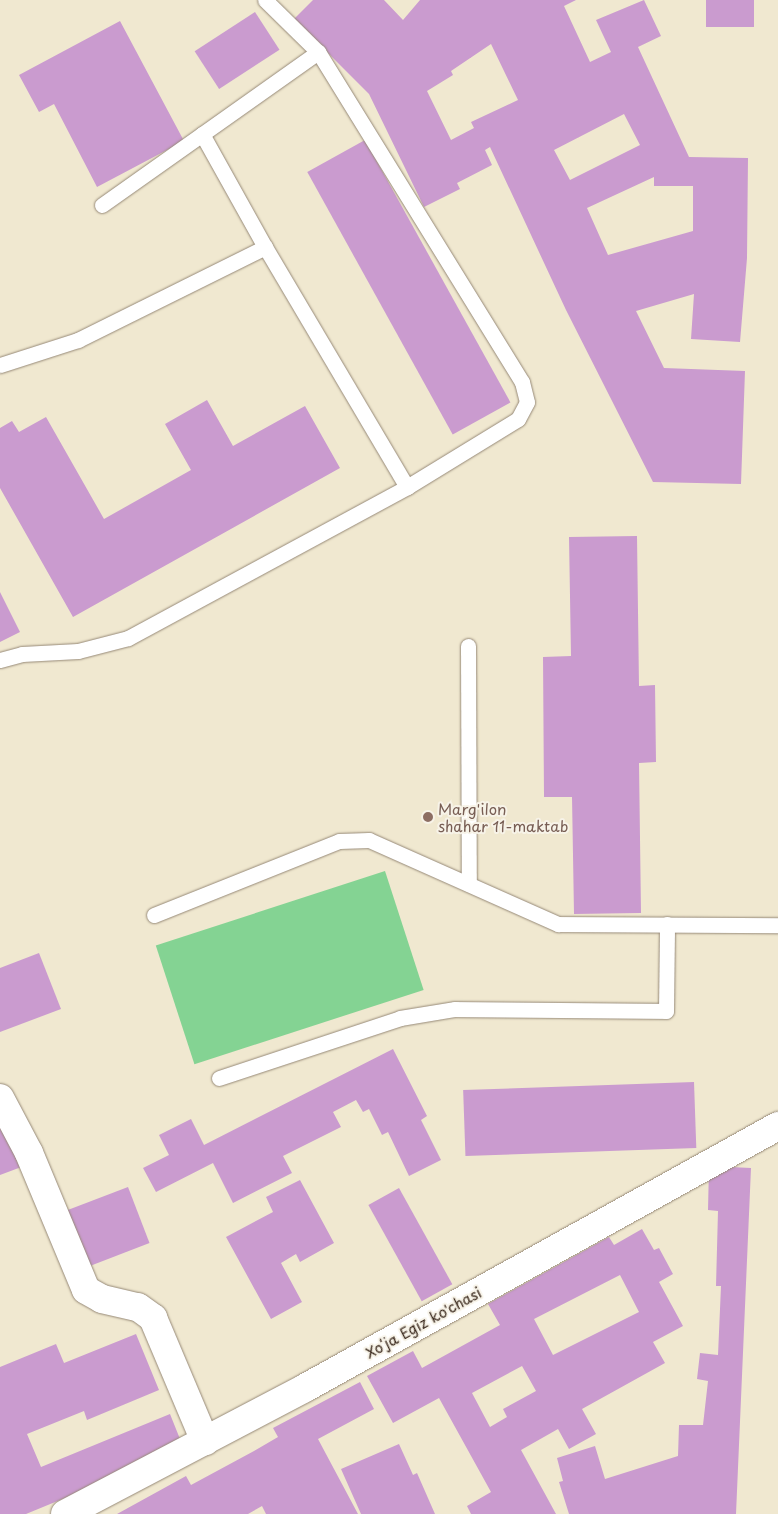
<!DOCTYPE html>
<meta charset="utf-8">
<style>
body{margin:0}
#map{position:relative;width:778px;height:1514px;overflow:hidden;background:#f0e8d0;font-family:"Playpen Sans",sans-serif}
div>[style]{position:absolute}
.green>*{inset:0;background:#84d393;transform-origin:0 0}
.building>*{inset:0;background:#ca9bcf;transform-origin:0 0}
.roads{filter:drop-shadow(0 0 1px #968977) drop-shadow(0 0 1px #968977)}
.service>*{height:15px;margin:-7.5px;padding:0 7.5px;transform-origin:7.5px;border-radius:7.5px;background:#fff}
.minor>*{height:28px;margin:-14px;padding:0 14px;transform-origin:14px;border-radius:14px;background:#fff}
.dots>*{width:14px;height:14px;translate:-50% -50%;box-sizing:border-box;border:2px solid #f7f3e8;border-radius:50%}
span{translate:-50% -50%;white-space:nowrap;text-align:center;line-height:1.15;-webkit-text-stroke:4px #f7f3e8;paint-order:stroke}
.education-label{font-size:15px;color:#785e54}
.left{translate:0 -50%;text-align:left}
.street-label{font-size:15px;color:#3b2a1e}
</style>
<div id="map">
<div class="green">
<div style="left:385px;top:871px;width:125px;height:241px;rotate:72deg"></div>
</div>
<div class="building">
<div style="clip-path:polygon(evenodd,313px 0,384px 0,403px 20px,420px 0,576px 0,564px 6px,590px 62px,611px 52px,596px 20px,644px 0,661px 36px,638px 47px,689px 157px,748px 158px,747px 258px,740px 342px,691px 339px,694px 294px,636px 311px,664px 368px,745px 371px,741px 484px,653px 482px,566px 310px,490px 147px,485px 150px,492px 165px,457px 183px,460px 189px,424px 207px,369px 94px,294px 19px,313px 0,491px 44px,518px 100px,471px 122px,474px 128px,451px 140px,427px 91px,453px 75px,451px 71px,491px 44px,313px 0,624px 114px,640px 145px,570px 180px,554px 150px,624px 114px,313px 0,654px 177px,654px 186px,693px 186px,693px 231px,608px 255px,587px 208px,654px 177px)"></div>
<div style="left:706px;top:0;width:48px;height:27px"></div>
<div style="left:255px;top:12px;width:45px;height:72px;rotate:57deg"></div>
<div style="clip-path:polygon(120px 21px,184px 141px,97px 187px,54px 104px,39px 112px,19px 75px)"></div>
<div style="left:365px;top:140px;width:300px;height:66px;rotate:61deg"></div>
<div style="clip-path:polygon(207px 400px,233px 446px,305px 406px,340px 468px,73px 617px,0 488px,0 428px,12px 421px,19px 432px,46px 417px,104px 519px,191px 470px,165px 424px)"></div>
<div style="clip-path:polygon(637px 536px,639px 686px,655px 685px,656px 762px,639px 763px,641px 913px,574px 914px,572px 797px,544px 797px,543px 657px,571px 656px,569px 537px)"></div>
<div style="clip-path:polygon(0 592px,20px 632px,0 642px)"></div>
<div style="clip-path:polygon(39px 953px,61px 1009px,0 1032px,0 968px)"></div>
<div style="clip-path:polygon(393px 1049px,427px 1116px,421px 1120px,441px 1160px,409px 1176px,388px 1132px,382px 1135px,369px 1109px,363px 1112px,356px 1100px,333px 1112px,341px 1127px,283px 1156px,292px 1173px,233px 1203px,213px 1163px,156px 1192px,143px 1168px,169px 1155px,159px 1135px,191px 1119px,204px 1145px)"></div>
<div style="left:694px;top:1082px;width:66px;height:231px;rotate:88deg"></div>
<div style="clip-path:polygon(0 1111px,24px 1166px,0 1175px)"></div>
<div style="clip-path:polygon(709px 1166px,751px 1168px,736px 1514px,569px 1514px,559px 1482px,563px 1481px,557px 1458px,595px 1446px,605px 1479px,678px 1456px,679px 1425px,703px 1425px,708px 1381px,697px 1379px,700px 1353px,718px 1355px,721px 1286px,716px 1286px,718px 1211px,708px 1210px)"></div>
<div style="clip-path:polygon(300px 1180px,334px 1243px,300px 1262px,296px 1254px,281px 1263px,302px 1302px,271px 1319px,226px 1237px,273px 1212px,266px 1197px)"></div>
<div style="left:128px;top:1187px;width:60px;height:68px;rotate:69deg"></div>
<div style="left:399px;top:1188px;width:110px;height:35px;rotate:61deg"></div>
<div style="clip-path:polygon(evenodd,642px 1229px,654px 1250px,659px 1248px,673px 1274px,659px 1282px,683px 1326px,653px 1342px,665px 1363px,582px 1409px,596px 1434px,569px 1449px,558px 1429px,521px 1450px,556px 1514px,471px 1514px,467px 1506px,491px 1492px,439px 1398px,393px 1423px,367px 1376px,413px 1351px,422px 1368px,500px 1325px,488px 1304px,609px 1237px,614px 1245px,642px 1229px,620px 1275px,639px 1312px,553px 1355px,534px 1319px,620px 1275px,642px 1229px,522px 1366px,536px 1391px,503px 1409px,507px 1417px,490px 1427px,472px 1393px,522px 1366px)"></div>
<div style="clip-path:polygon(136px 1334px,159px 1390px,87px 1420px,84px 1411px,27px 1434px,41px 1467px,170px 1414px,184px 1449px,26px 1514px,0 1514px,0 1367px,56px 1344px,64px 1363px)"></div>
<div style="clip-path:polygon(360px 1382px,374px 1409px,318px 1439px,358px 1514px,266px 1514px,262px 1506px,248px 1514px,117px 1514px,186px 1476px,191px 1485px,254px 1451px,278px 1437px,273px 1428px)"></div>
<div style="clip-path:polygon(399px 1444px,413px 1475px,417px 1473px,435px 1514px,361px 1514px,341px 1469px)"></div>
</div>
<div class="roads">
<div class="service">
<div style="left:202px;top:134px;width:129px;rotate:60.9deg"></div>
<div style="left:102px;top:205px;width:265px;rotate:-35.3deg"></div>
<div style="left:0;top:365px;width:82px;rotate:-17.8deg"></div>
<div style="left:78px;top:340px;width:209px;rotate:-26.4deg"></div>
<div style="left:265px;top:247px;width:279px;rotate:59.4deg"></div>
<div style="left:468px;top:646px;width:238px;rotate:89.8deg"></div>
<div style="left:0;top:660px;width:23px;rotate:-15deg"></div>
<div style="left:22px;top:654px;width:56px;rotate:-3.1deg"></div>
<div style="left:78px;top:651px;width:52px;rotate:-14.6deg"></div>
<div style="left:128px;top:638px;width:317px;rotate:-28.4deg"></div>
<div style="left:407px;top:487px;width:130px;rotate:-31.5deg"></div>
<div style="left:518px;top:419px;width:19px;rotate:-62deg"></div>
<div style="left:527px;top:402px;width:21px;rotate:-104deg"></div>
<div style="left:522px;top:382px;width:388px;rotate:-121.7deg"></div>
<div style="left:318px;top:52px;width:74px;rotate:-135.5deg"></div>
<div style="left:154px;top:915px;width:199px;rotate:-21.8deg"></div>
<div style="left:339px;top:841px;width:30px;rotate:-2deg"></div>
<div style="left:369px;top:840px;width:207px;rotate:24deg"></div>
<div style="left:558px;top:924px;width:220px;rotate:0.3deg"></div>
<div style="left:219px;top:1078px;width:191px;rotate:-18.3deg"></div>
<div style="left:400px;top:1018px;width:56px;rotate:-9.3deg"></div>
<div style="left:455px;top:1009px;width:211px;rotate:0.5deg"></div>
<div style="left:666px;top:1011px;width:87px;rotate:-89.3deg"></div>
</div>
<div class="minor">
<div style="left:0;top:1098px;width:62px;rotate:62.2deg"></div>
<div style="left:29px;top:1153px;width:148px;rotate:67.4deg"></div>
<div style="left:86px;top:1290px;width:18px;rotate:29deg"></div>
<div style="left:102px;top:1299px;width:37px;rotate:13deg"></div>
<div style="left:138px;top:1307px;width:19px;rotate:36deg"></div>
<div style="left:153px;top:1318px;width:134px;rotate:67.1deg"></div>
<div style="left:65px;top:1514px;width:271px;rotate:-27.7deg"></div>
<div style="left:305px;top:1388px;width:541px;rotate:-28.98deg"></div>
</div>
</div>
<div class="dots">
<div style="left:428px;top:817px;background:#8d6e63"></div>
</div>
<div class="education-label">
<span class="left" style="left:438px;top:817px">Marg'ilon<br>shahar 11-maktab</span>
</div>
<div class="street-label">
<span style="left:423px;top:1322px;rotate:-29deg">Xoʻja Egiz ko'chasi</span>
</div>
</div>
